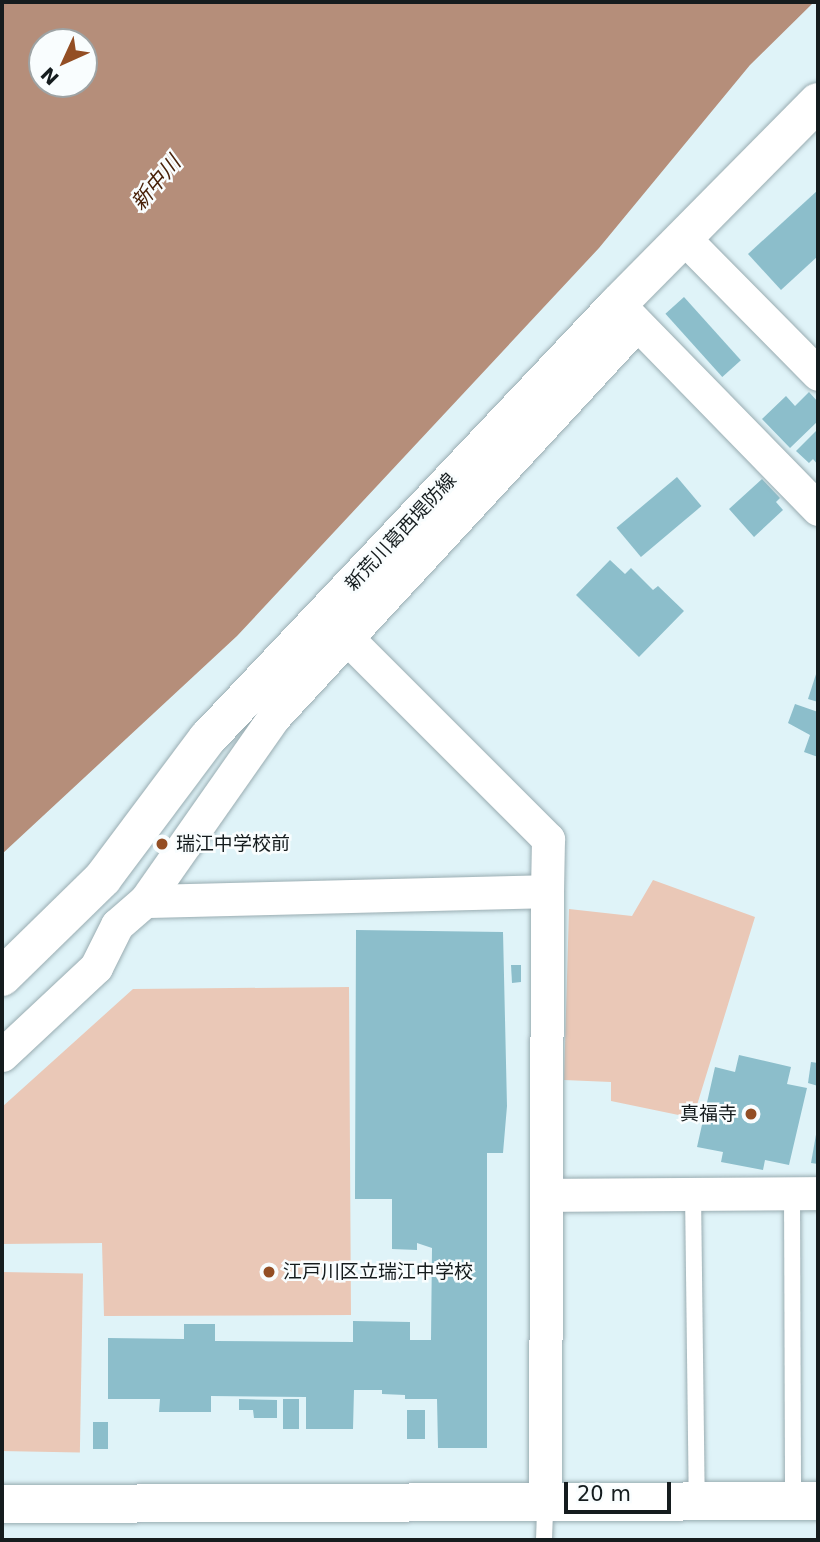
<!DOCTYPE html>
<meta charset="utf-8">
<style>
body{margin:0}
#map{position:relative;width:820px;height:1542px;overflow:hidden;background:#dff3f8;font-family:"DejaVu Sans","Noto Sans JP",sans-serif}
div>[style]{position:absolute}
.green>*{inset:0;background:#eac8b7;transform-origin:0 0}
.water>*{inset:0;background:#b58e7a}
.building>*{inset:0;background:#8cbecb;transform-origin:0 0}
.roads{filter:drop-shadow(0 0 2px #99acb1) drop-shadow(0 0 2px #99acb1)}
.service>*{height:16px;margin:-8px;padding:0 8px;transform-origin:8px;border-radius:8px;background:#fff}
.minor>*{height:33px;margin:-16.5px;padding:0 16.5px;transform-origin:16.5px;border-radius:16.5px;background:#fff}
.tertiary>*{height:38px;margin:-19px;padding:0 19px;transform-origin:19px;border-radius:19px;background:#fff}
.secondary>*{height:38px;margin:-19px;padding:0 19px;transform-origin:19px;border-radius:19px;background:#fff}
.dots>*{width:19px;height:19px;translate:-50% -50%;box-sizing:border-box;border:4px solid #f9fdfe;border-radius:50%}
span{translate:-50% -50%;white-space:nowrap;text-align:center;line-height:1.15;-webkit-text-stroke:5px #f9fdfe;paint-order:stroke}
.street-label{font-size:19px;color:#151c1e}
.poi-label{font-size:19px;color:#151c1e}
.left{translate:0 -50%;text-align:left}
.right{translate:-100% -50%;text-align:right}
.water-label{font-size:21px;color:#49220a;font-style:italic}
.frame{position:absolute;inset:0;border:4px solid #151c1e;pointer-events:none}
.north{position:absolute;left:28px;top:28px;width:70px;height:70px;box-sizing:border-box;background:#f9fdfe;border:2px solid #9ea3a4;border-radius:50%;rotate:225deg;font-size:19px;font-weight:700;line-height:28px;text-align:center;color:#151c1e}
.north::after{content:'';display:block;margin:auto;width:24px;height:32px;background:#934e24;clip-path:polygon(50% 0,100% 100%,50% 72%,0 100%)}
.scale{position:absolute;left:564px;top:1482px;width:107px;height:32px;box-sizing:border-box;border:4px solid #151c1e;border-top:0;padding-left:9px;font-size:21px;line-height:24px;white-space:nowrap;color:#151c1e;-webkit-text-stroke:5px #f9fdfe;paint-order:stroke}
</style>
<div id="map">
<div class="green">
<div style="clip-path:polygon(653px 880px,755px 917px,693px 1118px,611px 1101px,611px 1082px,564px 1080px,569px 909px,632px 916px)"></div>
<div style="clip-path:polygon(349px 987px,351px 1315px,104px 1316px,102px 1243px,2px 1244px,2px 1107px,133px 989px)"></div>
<div style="left:2px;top:1272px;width:81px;height:179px;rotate:1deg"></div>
</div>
<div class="water">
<div style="clip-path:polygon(evenodd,2px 2px,814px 2px,750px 65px,599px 248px,237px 636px,2px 854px,2px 2px,42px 42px,84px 42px,84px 84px,42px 84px,42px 42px)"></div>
</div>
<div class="building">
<div style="clip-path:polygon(818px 190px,818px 256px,781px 290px,748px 254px)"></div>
<div style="left:684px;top:297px;width:85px;height:25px;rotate:48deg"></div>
<div style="clip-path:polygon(809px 392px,818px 402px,818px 421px,790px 448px,762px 419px,786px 396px,795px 406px)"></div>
<div style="clip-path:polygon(818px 429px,818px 465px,813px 459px,809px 463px,796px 451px)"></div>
<div style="left:677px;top:477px;width:38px;height:79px;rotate:50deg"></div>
<div style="clip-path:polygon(762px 479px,780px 498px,776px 502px,783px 510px,754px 537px,729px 509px)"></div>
<div style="clip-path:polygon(610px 560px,625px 574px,631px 568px,653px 590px,658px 586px,684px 611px,639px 657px,576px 595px)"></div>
<div style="clip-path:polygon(818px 668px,818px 702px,808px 699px)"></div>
<div style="clip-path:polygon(795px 704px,818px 712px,818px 757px,804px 752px,810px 735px,788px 723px)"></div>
<div style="clip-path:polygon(356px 930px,503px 932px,507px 1106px,503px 1153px,487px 1153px,487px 1448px,438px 1448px,437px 1399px,405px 1399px,405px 1395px,382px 1394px,382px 1390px,354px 1390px,353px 1429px,306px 1429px,306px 1397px,211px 1396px,211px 1412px,159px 1412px,160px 1399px,108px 1399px,108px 1338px,184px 1339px,184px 1324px,215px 1324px,215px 1341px,353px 1342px,353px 1321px,410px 1322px,410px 1340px,431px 1340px,432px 1248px,417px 1243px,417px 1250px,392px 1249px,392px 1199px,355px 1199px)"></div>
<div style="clip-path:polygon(511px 965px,521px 965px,521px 982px,512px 983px)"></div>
<div style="clip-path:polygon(739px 1055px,791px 1067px,787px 1084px,807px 1088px,789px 1165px,765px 1160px,763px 1170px,721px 1162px,723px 1152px,697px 1147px,715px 1067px,735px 1072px)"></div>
<div style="clip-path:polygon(811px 1062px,818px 1063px,818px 1086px,808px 1083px)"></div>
<div style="clip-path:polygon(817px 1129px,818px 1129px,818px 1164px,811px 1163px)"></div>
<div style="clip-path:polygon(239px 1399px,277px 1400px,277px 1418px,254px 1418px,253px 1410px,239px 1410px)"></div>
<div style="left:283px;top:1399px;width:16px;height:30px"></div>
<div style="left:407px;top:1410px;width:18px;height:29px"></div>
<div style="left:93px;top:1422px;width:15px;height:27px"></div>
</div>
<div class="roads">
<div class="service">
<div style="left:693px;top:1192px;width:309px;rotate:89.3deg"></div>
<div style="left:792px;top:1194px;width:307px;rotate:89.8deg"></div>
<div style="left:544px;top:1540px;width:37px;rotate:-88deg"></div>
</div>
<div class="minor">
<div style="left:683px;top:237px;width:192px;rotate:45.4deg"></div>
<div style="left:622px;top:308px;width:281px;rotate:45.7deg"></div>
<div style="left:329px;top:620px;width:310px;rotate:45deg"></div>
<div style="left:548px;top:839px;width:52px;rotate:91.1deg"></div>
<div style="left:145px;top:901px;width:402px;rotate:-1.4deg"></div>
<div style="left:547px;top:891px;width:612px;rotate:90.19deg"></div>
<div style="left:2px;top:1055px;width:129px;rotate:-43.1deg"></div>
<div style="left:96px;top:967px;width:47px;rotate:-63.4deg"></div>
<div style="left:117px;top:925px;width:37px;rotate:-41deg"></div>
<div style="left:145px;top:901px;width:225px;rotate:-55deg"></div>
<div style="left:274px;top:717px;width:535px;rotate:-47.27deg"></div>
<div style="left:547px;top:1195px;width:271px;rotate:-0.4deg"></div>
</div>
<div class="tertiary">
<div style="left:2px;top:1504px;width:816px;rotate:-0.21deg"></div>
</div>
<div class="secondary">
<div style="left:2px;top:977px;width:141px;rotate:-44.4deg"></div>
<div style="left:103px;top:878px;width:174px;rotate:-53.2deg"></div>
<div style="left:207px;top:739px;width:598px;rotate:-46.62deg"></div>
<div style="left:618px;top:304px;width:284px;rotate:-45.3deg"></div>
</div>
</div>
<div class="dots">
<div style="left:162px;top:844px;background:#934e24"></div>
<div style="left:751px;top:1114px;background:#934e24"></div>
<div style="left:269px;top:1272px;background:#934e24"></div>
</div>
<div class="street-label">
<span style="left:401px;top:532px;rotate:-47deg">新荒川葛西堤防線</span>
</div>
<div class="poi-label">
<span class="left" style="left:176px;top:844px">瑞江中学校前</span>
<span class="right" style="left:737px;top:1114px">真福寺</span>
<span class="left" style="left:283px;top:1272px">江戸川区立瑞江中学校</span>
</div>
<div class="water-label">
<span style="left:156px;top:183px;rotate:-50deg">新中川</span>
</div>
<div class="frame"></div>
<div class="north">N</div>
<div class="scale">20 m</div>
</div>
